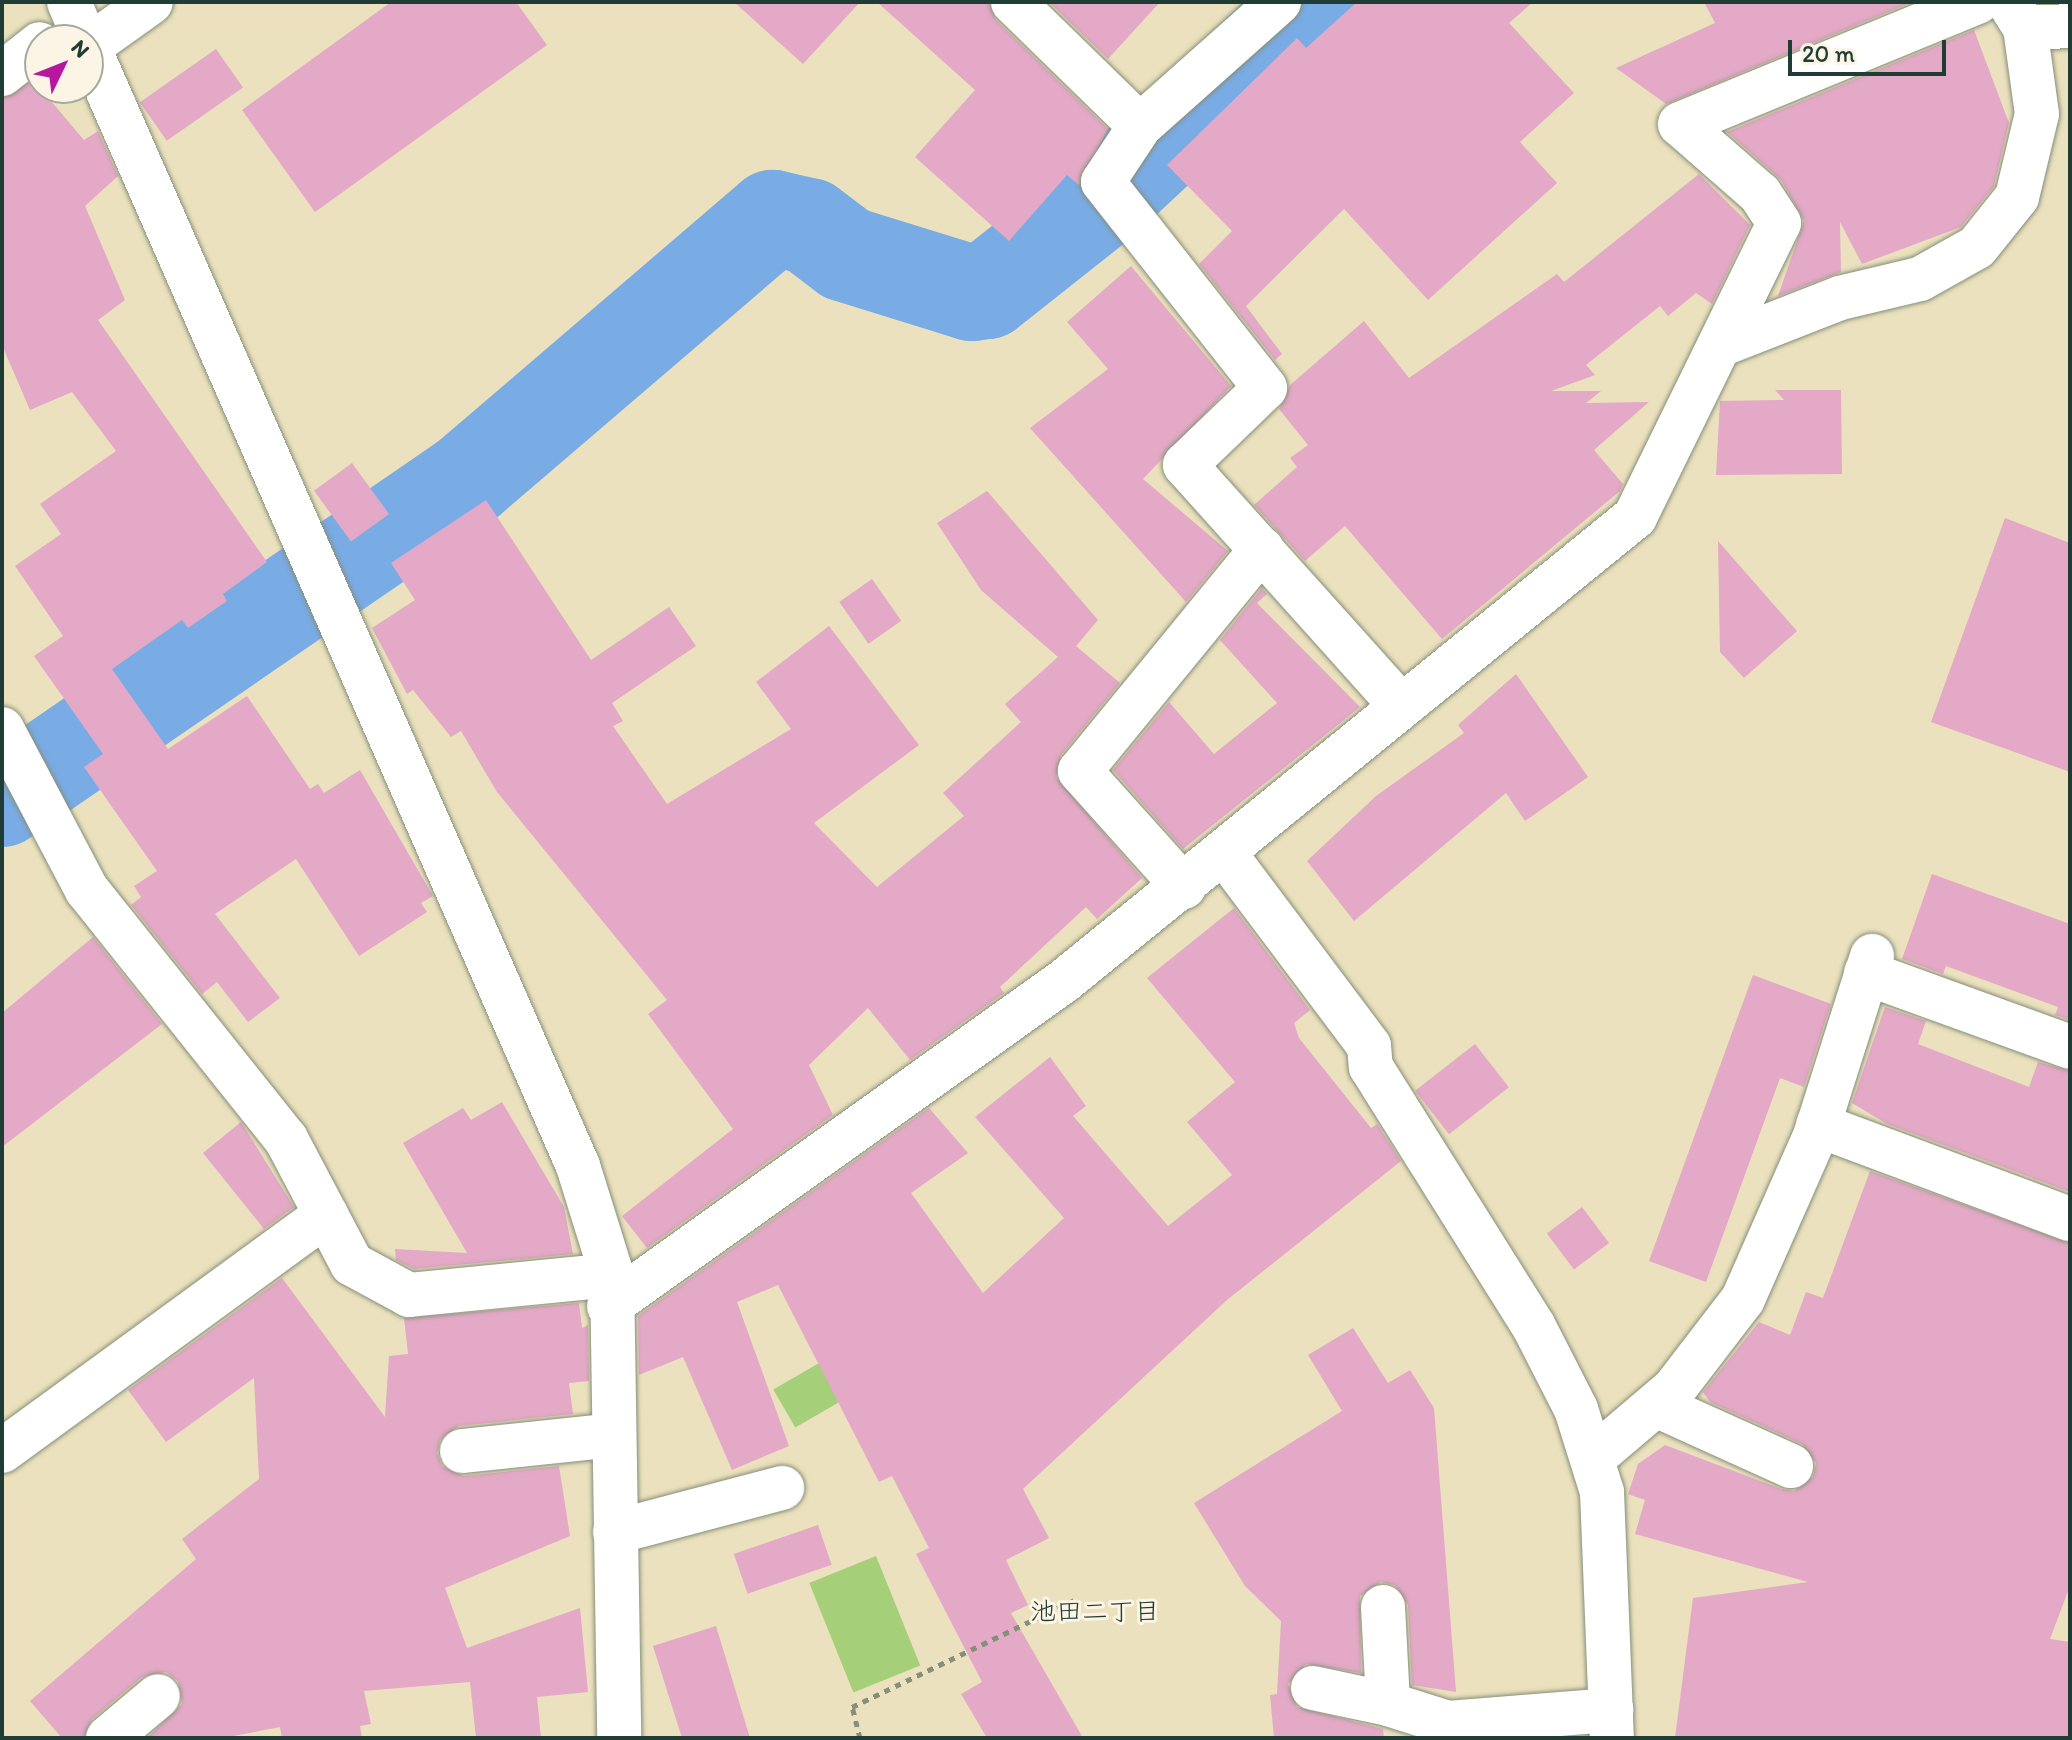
<!DOCTYPE html>
<meta charset="utf-8">
<style>
body{margin:0}
#map{position:relative;width:2072px;height:1740px;overflow:hidden;background:#ebe1be;font-family:Itim,"Klee One",sans-serif}
div>[style]{position:absolute}
.green>*{inset:0;background:#a6cf7a;transform-origin:0 0}
.river>*{height:96px;margin:-48px;padding:0 48px;transform-origin:48px;border-radius:48px;background:#79abe5}
.building>*{inset:0;background:#e3a9c6;transform-origin:0 0}
.path>*{height:5px;margin-top:-2.5px;transform-origin:0;background:repeating-linear-gradient(90deg,#858f79 0 6px,transparent 0 12px)}
.roads{filter:drop-shadow(0 0 2px #858f79) drop-shadow(0 0 2px #858f79)}
.minor>*{height:44px;margin:-22px;padding:0 22px;transform-origin:22px;border-radius:22px;background:#fff}
span{translate:-50% -50%;white-space:nowrap;text-align:center;line-height:1.15;-webkit-text-stroke:6px #fcf5e5;paint-order:stroke}
.neighbourhood-label{font-size:26px;color:#1f3d34}
.frame{position:absolute;inset:0;border:4px solid #1f3d34;pointer-events:none}
.north{position:absolute;left:24px;top:24px;width:80px;height:80px;box-sizing:border-box;background:#fcf5e5;border:2px solid #a4ab9e;border-radius:50%;rotate:47deg;font-size:22px;font-weight:700;line-height:32px;text-align:center;color:#1f3d34}
.north::after{content:'';display:block;margin:auto;width:28px;height:36px;background:#b5179e;clip-path:polygon(50% 0,100% 100%,50% 72%,0 100%)}
.scale{position:absolute;left:1788px;top:40px;width:158px;height:36px;box-sizing:border-box;border:4px solid #1f3d34;border-top:0;padding-left:10px;font-size:24px;line-height:28px;white-space:nowrap;color:#1f3d34;-webkit-text-stroke:6px #fcf5e5;paint-order:stroke}
</style>
<div id="map">
<div class="green">
<div style="left:885px;top:1325px;width:44px;height:129px;rotate:60deg"></div>
<div style="left:876px;top:1556px;width:118px;height:72px;rotate:68deg"></div>
</div>
<div class="river">
<div style="left:2px;top:799px;width:564px;rotate:-34.45deg"></div>
<div style="left:467px;top:480px;width:403px;rotate:-40.6deg"></div>
<div style="left:773px;top:218px;width:37px;rotate:13deg"></div>
<div style="left:809px;top:226px;width:46px;rotate:37.1deg"></div>
<div style="left:846px;top:254px;width:132px;rotate:17.2deg"></div>
<div style="left:972px;top:293px;width:15px;rotate:-8deg"></div>
<div style="left:987px;top:291px;width:147px;rotate:-38.4deg"></div>
<div style="left:1102px;top:200px;width:290px;rotate:-43deg"></div>
</div>
<div class="building">
<div style="clip-path:polygon(391px 2px,516px 2px,547px 45px,315px 212px,242px 110px)"></div>
<div style="clip-path:polygon(734px 2px,860px 2px,803px 64px)"></div>
<div style="clip-path:polygon(877px 2px,989px 2px,996px 20px,1108px 129px,1079px 185px,1067px 175px,1009px 241px,915px 157px,975px 90px)"></div>
<div style="clip-path:polygon(1049px 2px,1160px 2px,1108px 59px)"></div>
<div style="clip-path:polygon(1357px 2px,1533px 2px,1509px 23px,1574px 93px,1520px 142px,1557px 183px,1428px 300px,1344px 209px,1246px 306px,1282px 354px,1275px 360px,1199px 264px,1232px 231px,1167px 165px,1297px 38px,1306px 48px)"></div>
<div style="clip-path:polygon(1704px 2px,1912px 2px,1666px 104px,1616px 68px,1715px 23px)"></div>
<div style="clip-path:polygon(1974px 30px,2009px 123px,1994px 186px,1961px 227px,1862px 264px,1840px 222px,1841px 272px,1778px 296px,1804px 221px,1781px 180px,1727px 132px)"></div>
<div style="left:216px;top:49px;width:47px;height:93px;rotate:55deg"></div>
<div style="clip-path:polygon(39px 77px,40px 88px,84px 140px,98px 131px,118px 176px,85px 206px,125px 300px,98px 320px,267px 562px,223px 594px,227px 601px,188px 628px,182px 620px,112px 669px,168px 749px,247px 696px,310px 789px,318px 784px,324px 793px,360px 770px,433px 896px,421px 903px,427px 912px,359px 956px,296px 859px,215px 914px,280px 998px,248px 1022px,217px 982px,202px 994px,131px 905px,141px 897px,134px 886px,157px 871px,84px 767px,103px 754px,34px 656px,63px 636px,15px 566px,61px 534px,40px 504px,116px 451px,72px 392px,30px 410px,2px 345px,2px 98px)"></div>
<div style="clip-path:polygon(1699px 174px,1750px 225px,1712px 304px,1696px 293px,1668px 316px,1660px 306px,1586px 365px,1595px 375px,1551px 391px,1601px 391px,1586px 403px,1649px 402px,1594px 450px,1623px 484px,1620px 491px,1442px 639px,1345px 526px,1305px 561px,1254px 505px,1297px 467px,1290px 458px,1308px 445px,1279px 409px,1290px 385px,1364px 321px,1409px 378px,1557px 274px,1564px 282px)"></div>
<div style="clip-path:polygon(1131px 266px,1231px 386px,1143px 479px,1228px 551px,1186px 602px,1030px 428px,1108px 369px,1067px 322px)"></div>
<div style="clip-path:polygon(1775px 390px,1841px 390px,1842px 474px,1716px 475px,1720px 401px,1784px 400px)"></div>
<div style="left:352px;top:463px;width:63px;height:47px;rotate:54deg"></div>
<div style="clip-path:polygon(987px 491px,1098px 620px,1076px 646px,1120px 683px,1061px 755px,1056px 777px,1142px 878px,1097px 919px,1086px 907px,1000px 987px,1004px 993px,910px 1060px,868px 1008px,809px 1065px,833px 1115px,647px 1248px,622px 1216px,733px 1129px,648px 1014px,667px 1000px,497px 792px,461px 731px,451px 737px,413px 690px,407px 694px,372px 628px,415px 600px,391px 563px,486px 500px,591px 660px,669px 607px,696px 646px,612px 703px,623px 721px,613px 726px,667px 804px,791px 729px,756px 682px,829px 626px,919px 745px,814px 823px,877px 887px,964px 816px,943px 793px,1021px 722px,1005px 704px,1058px 657px,981px 590px,937px 523px)"></div>
<div style="clip-path:polygon(2005px 518px,2070px 543px,2070px 772px,1931px 722px)"></div>
<div style="clip-path:polygon(1718px 541px,1797px 631px,1744px 678px,1720px 652px)"></div>
<div style="left:872px;top:579px;width:51px;height:40px;rotate:55deg"></div>
<div style="clip-path:polygon(1262px 588px,1267px 594px,1257px 603px,1360px 707px,1183px 849px,1113px 770px,1169px 702px,1214px 754px,1277px 703px,1220px 640px)"></div>
<div style="clip-path:polygon(1516px 674px,1588px 777px,1525px 821px,1506px 793px,1354px 921px,1307px 861px,1376px 796px,1464px 733px,1458px 725px)"></div>
<div style="clip-path:polygon(1932px 874px,2070px 924px,2070px 1020px,2055px 1015px,2058px 1007px,1946px 966px,1943px 974px,1902px 959px)"></div>
<div style="clip-path:polygon(1234px 908px,1310px 1010px,1294px 1023px,1299px 1038px,1371px 1128px,1377px 1124px,1401px 1161px,1227px 1300px,1023px 1489px,1049px 1538px,1006px 1560px,1028px 1605px,1011px 1613px,1083px 1738px,987px 1738px,961px 1694px,982px 1682px,916px 1554px,929px 1548px,892px 1476px,879px 1482px,778px 1285px,737px 1302px,789px 1446px,732px 1470px,683px 1357px,639px 1375px,638px 1316px,929px 1108px,968px 1153px,911px 1193px,983px 1293px,1064px 1218px,975px 1117px,1050px 1057px,1086px 1106px,1073px 1116px,1168px 1226px,1232px 1175px,1187px 1122px,1235px 1082px,1147px 978px)"></div>
<div style="clip-path:polygon(93px 937px,162px 1024px,2px 1147px,2px 1013px)"></div>
<div style="clip-path:polygon(1753px 975px,1831px 1004px,1804px 1087px,1780px 1078px,1706px 1282px,1649px 1261px)"></div>
<div style="clip-path:polygon(1885px 1007px,1926px 1021px,1918px 1044px,2029px 1087px,2038px 1062px,2070px 1071px,2070px 1192px,1887px 1124px,1852px 1103px)"></div>
<div style="left:1475px;top:1044px;width:55px;height:76px;rotate:52deg"></div>
<div style="clip-path:polygon(502px 1102px,564px 1207px,573px 1254px,414px 1269px,396px 1260px,395px 1249px,467px 1253px,403px 1143px,463px 1108px,471px 1120px)"></div>
<div style="clip-path:polygon(241px 1122px,294px 1207px,264px 1229px,203px 1153px)"></div>
<div style="clip-path:polygon(1870px 1171px,2070px 1243px,2070px 1586px,2050px 1639px,2070px 1642px,2070px 1738px,1675px 1738px,1693px 1598px,1808px 1582px,1635px 1534px,1645px 1500px,1628px 1494px,1638px 1464px,1665px 1445px,1781px 1489px,1794px 1491px,1813px 1477px,1816px 1463px,1802px 1444px,1710px 1402px,1703px 1392px,1759px 1322px,1790px 1335px,1806px 1292px,1823px 1298px)"></div>
<div style="left:1582px;top:1207px;width:45px;height:44px;rotate:53deg"></div>
<div style="clip-path:polygon(282px 1278px,385px 1417px,389px 1356px,408px 1354px,404px 1318px,579px 1303px,582px 1328px,588px 1325px,589px 1381px,569px 1383px,573px 1414px,459px 1426px,440px 1440px,437px 1453px,442px 1466px,464px 1476px,559px 1466px,570px 1536px,445px 1588px,467px 1648px,580px 1608px,588px 1692px,537px 1697px,541px 1738px,476px 1738px,470px 1682px,364px 1691px,371px 1724px,360px 1726px,362px 1738px,282px 1738px,280px 1727px,223px 1738px,147px 1738px,182px 1704px,178px 1681px,166px 1672px,142px 1677px,92px 1719px,84px 1738px,62px 1738px,30px 1701px,196px 1559px,182px 1539px,259px 1479px,254px 1378px,166px 1442px,128px 1390px)"></div>
<div style="clip-path:polygon(1353px 1328px,1388px 1383px,1410px 1370px,1434px 1408px,1456px 1692px,1412px 1685px,1408px 1605px,1395px 1585px,1381px 1582px,1360px 1596px,1361px 1673px,1306px 1664px,1288px 1684px,1297px 1707px,1383px 1729px,1384px 1738px,1274px 1738px,1270px 1695px,1277px 1694px,1281px 1621px,1245px 1586px,1194px 1503px,1342px 1411px,1308px 1355px)"></div>
<div style="left:818px;top:1525px;width:42px;height:89px;rotate:71deg"></div>
<div style="clip-path:polygon(716px 1626px,750px 1738px,682px 1738px,653px 1646px)"></div>
</div>
<div class="path">
<div style="left:860px;top:1738px;width:32px;rotate:-104deg"></div>
<div style="left:852px;top:1707px;width:251px;rotate:-25.7deg"></div>
</div>
<div class="roads">
<div class="minor">
<div style="left:69px;top:2px;width:41px;rotate:67.2deg"></div>
<div style="left:1013px;top:2px;width:177px;rotate:44.3deg"></div>
<div style="left:1279px;top:2px;width:186px;rotate:138.3deg"></div>
<div style="left:1140px;top:126px;width:67px;rotate:123.5deg"></div>
<div style="left:1103px;top:182px;width:262px;rotate:51.8deg"></div>
<div style="left:1265px;top:388px;width:111px;rotate:136.1deg"></div>
<div style="left:1185px;top:465px;width:324px;rotate:48.1deg"></div>
<div style="left:2025px;top:28px;width:45px;rotate:-2.5deg"></div>
<div style="left:88px;top:46px;width:1222px;rotate:66.37deg"></div>
<div style="left:578px;top:1166px;width:114px;rotate:72.7deg"></div>
<div style="left:612px;top:1275px;width:463px;rotate:89.1deg"></div>
<div style="left:88px;top:47px;width:77px;rotate:-35.5deg"></div>
<div style="left:2px;top:74px;width:48px;rotate:-38.3deg"></div>
<div style="left:1720px;top:345px;width:129px;rotate:-21.4deg"></div>
<div style="left:1840px;top:298px;width:82px;rotate:-13.4deg"></div>
<div style="left:1920px;top:279px;width:65px;rotate:-29.3deg"></div>
<div style="left:1977px;top:247px;width:64px;rotate:-51.3deg"></div>
<div style="left:2017px;top:197px;width:85px;rotate:-76.5deg"></div>
<div style="left:2037px;top:114px;width:87px;rotate:-97.9deg"></div>
<div style="left:2025px;top:28px;width:31px;rotate:-122deg"></div>
<div style="left:2px;top:729px;width:182px;rotate:62.2deg"></div>
<div style="left:87px;top:890px;width:319px;rotate:51.4deg"></div>
<div style="left:286px;top:1139px;width:141px;rotate:62.2deg"></div>
<div style="left:352px;top:1264px;width:65px;rotate:28.5deg"></div>
<div style="left:409px;top:1295px;width:204px;rotate:-5.6deg"></div>
<div style="left:1225px;top:854px;width:240px;rotate:53.1deg"></div>
<div style="left:1369px;top:1046px;width:21px;rotate:85deg"></div>
<div style="left:1371px;top:1067px;width:305px;rotate:57.9deg"></div>
<div style="left:1533px;top:1325px;width:94px;rotate:62.9deg"></div>
<div style="left:1576px;top:1409px;width:87px;rotate:72.6deg"></div>
<div style="left:1602px;top:1492px;width:246px;rotate:87.7deg"></div>
<div style="left:1184px;top:887px;width:156px;rotate:-131.9deg"></div>
<div style="left:1080px;top:771px;width:287px;rotate:-50.7deg"></div>
<div style="left:1866px;top:973px;width:217px;rotate:19.9deg"></div>
<div style="left:1818px;top:1125px;width:269px;rotate:20.5deg"></div>
<div style="left:609px;top:1306px;width:559px;rotate:-35.54deg"></div>
<div style="left:1064px;top:981px;width:736px;rotate:-39.1deg"></div>
<div style="left:1635px;top:517px;width:327px;rotate:-63.9deg"></div>
<div style="left:1779px;top:223px;width:35px;rotate:-123deg"></div>
<div style="left:1760px;top:194px;width:106px;rotate:-138.8deg"></div>
<div style="left:1680px;top:124px;width:322px;rotate:-22.3deg"></div>
<div style="left:1658px;top:1406px;width:146px;rotate:24.3deg"></div>
<div style="left:2px;top:1451px;width:401px;rotate:-36.1deg"></div>
<div style="left:462px;top:1451px;width:152px;rotate:-6deg"></div>
<div style="left:1594px;top:1457px;width:105px;rotate:-40.4deg"></div>
<div style="left:1674px;top:1389px;width:113px;rotate:-52.5deg"></div>
<div style="left:1743px;top:1299px;width:178px;rotate:-66.2deg"></div>
<div style="left:1815px;top:1136px;width:189px;rotate:-72.4deg"></div>
<div style="left:615px;top:1532px;width:173px;rotate:-14.8deg"></div>
<div style="left:1383px;top:1607px;width:97px;rotate:87deg"></div>
<div style="left:1388px;top:1704px;width:63px;rotate:17.6deg"></div>
<div style="left:1448px;top:1723px;width:164px;rotate:-4.6deg"></div>
<div style="left:1313px;top:1688px;width:77px;rotate:12deg"></div>
<div style="left:108px;top:1738px;width:65px;rotate:-40deg"></div>
</div>
</div>
<div class="neighbourhood-label">
<span style="left:1095px;top:1612px">池田二丁目</span>
</div>
<div class="frame"></div>
<div class="north">N</div>
<div class="scale">20 m</div>
</div>
